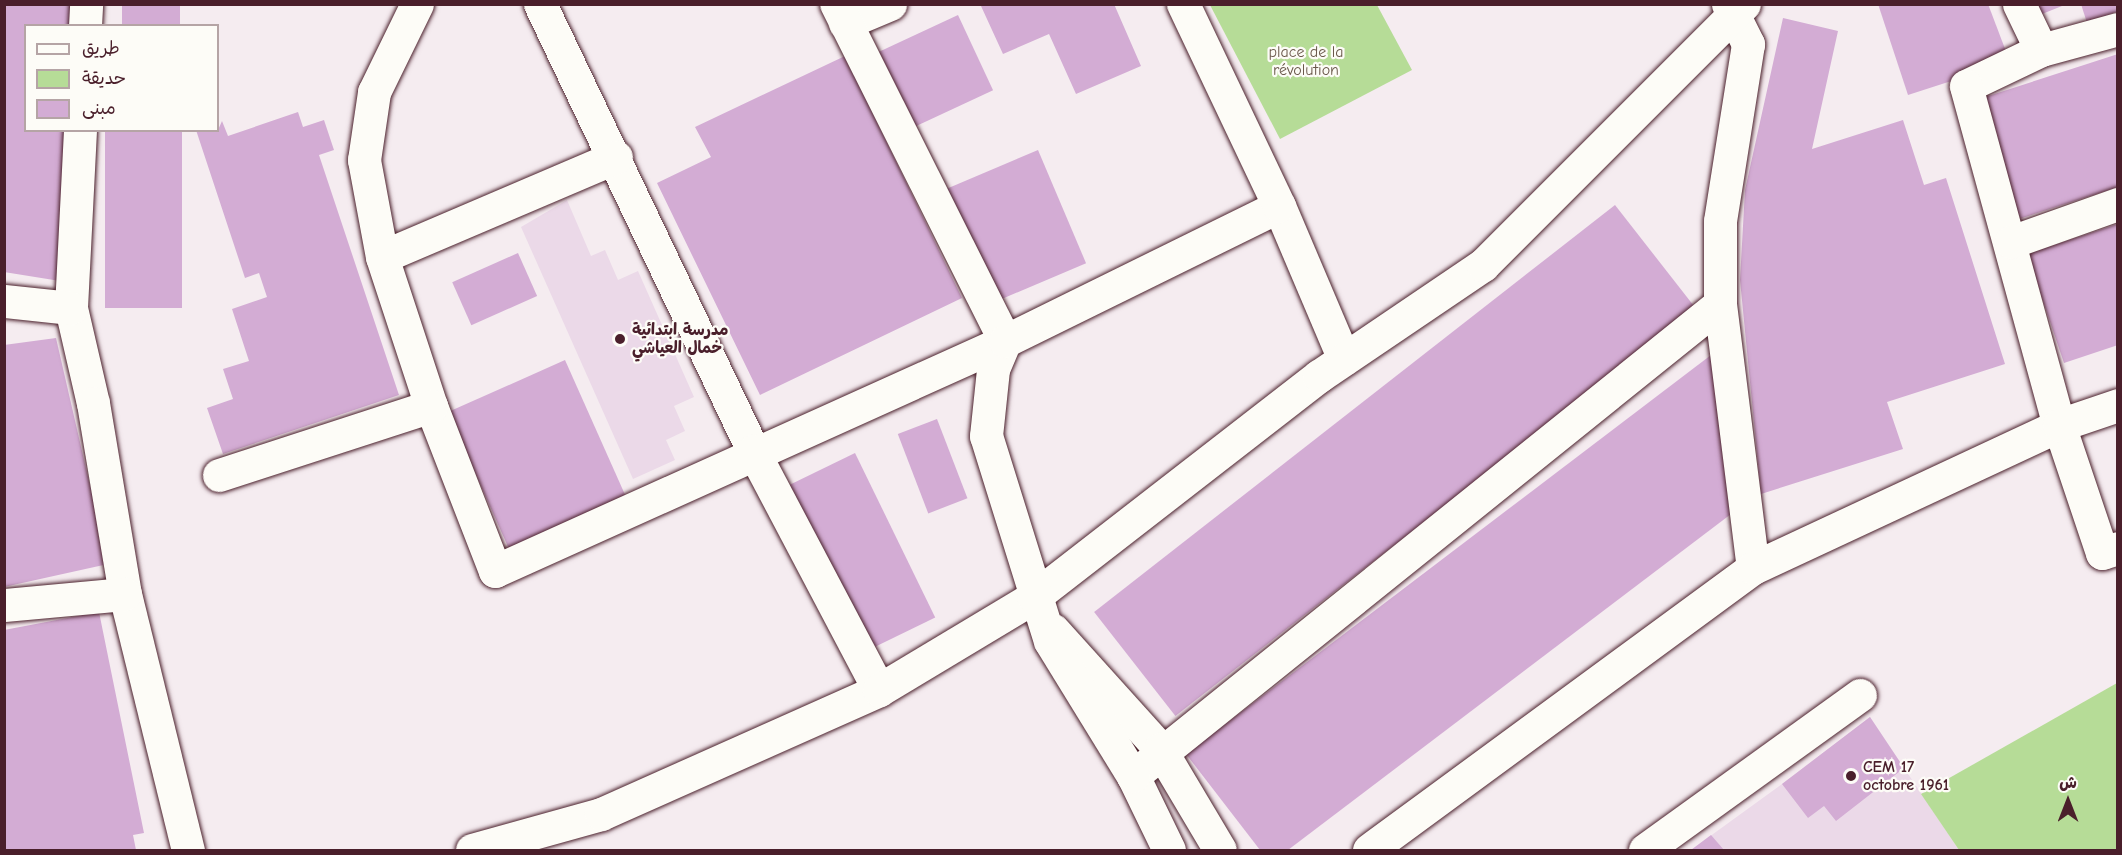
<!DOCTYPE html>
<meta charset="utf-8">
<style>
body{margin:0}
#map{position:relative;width:2122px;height:855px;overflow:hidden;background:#f5ecf0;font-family:"Comic Neue","Playpen Sans Arabic",sans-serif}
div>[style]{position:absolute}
.built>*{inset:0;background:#ebd9e8}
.green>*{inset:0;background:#b6dc97}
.building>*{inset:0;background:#d3acd4;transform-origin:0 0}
.roads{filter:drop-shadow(0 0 2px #4a1f2b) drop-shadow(0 0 2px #4a1f2b)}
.minor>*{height:33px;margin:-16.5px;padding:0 16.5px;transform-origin:16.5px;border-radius:16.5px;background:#fdfcf7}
.tertiary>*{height:33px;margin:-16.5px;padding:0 16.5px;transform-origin:16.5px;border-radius:16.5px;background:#fdfcf7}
.dots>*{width:16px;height:16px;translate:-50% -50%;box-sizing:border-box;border:3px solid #fdfcf7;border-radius:50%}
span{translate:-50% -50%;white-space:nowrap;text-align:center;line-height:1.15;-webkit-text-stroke:4.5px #fdfcf7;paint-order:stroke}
.park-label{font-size:16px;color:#6a584b}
.poi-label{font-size:16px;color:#4a1f2b;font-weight:700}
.left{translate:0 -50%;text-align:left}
.frame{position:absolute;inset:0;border:6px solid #4a1f2b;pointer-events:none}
.legend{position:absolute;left:24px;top:24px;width:195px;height:108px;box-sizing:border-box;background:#fdfcf7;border:2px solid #b5a4a5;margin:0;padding:8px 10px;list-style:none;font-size:18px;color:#4a1f2b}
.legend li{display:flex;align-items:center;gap:12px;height:30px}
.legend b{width:30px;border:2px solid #b5a4a5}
.north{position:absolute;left:2038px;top:771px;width:60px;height:60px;-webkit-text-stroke:4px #fdfcf7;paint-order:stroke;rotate:0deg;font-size:16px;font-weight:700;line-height:24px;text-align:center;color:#4a1f2b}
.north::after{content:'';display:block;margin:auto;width:21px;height:27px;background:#4a1f2b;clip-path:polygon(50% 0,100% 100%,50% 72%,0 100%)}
</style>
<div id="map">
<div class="built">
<div style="clip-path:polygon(567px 200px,591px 256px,605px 250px,618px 280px,638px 271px,694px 397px,674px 406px,685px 431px,666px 440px,675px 460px,633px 479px,521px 227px)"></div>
<div style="clip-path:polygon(1870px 717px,1959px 850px,1691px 850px,1782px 784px)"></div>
</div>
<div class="green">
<div style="clip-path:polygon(1210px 5px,1377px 5px,1412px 70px,1280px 139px)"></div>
<div style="clip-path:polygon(2117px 683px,2117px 850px,1959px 850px,1921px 794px)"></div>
</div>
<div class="building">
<div style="clip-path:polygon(4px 4px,75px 4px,74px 26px,26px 26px,26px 130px,68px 130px,60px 281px,4px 272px)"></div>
<div style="left:122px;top:4px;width:58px;height:22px"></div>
<div style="clip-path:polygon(1114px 4px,1141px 66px,1076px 94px,1049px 34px,1003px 54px,981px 6px)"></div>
<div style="clip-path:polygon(1878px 4px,1988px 4px,2010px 62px,1908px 95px)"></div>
<div style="clip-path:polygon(2038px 4px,2067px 4px,2042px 14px)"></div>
<div style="clip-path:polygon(2081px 4px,2118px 4px,2118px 11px,2087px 23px)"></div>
<div style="left:958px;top:15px;width:83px;height:93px;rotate:65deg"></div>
<div style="clip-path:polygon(1783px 18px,1838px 31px,1812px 149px,1903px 120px,1924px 185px,1946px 178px,2005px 364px,1887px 402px,1903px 449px,1761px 494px,1740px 280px,1745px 190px)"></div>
<div style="clip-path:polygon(2118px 54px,2118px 187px,2016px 220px,1976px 100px)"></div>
<div style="clip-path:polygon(845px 56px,962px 298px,760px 395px,657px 183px,711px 157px,695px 127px)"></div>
<div style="clip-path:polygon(298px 112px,303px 127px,324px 120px,334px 150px,319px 155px,399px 395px,223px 454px,207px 408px,233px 399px,223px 369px,249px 361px,232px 309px,267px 297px,259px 273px,245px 278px,196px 130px,218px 130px,222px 121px,228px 136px)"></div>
<div style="left:105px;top:130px;width:77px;height:178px"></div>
<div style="left:1038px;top:150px;width:123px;height:103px;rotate:67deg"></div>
<div style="left:1615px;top:205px;width:132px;height:661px;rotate:52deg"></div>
<div style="clip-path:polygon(2118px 224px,2118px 345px,2064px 363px,2027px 254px)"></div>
<div style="left:518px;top:253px;width:47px;height:72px;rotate:66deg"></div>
<div style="clip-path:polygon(56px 338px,108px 564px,4px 587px,4px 345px)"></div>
<div style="clip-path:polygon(1715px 352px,1739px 508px,1288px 850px,1260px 850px,1186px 754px)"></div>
<div style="left:565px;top:360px;width:149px;height:128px;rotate:66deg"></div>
<div style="left:937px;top:419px;width:85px;height:42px;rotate:69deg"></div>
<div style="left:855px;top:453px;width:183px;height:76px;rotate:64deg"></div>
<div style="clip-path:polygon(99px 612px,144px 833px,133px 835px,136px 850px,4px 850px,4px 630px)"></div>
<div style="clip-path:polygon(1870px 717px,1904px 768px,1836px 821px,1824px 806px,1808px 818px,1782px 784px)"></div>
<div style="clip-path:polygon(1711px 835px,1724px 850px,1691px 850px)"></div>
</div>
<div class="roads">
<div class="minor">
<div style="left:540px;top:4px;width:495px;rotate:64.5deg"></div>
<div style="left:753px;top:451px;width:270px;rotate:62.2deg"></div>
<div style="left:1728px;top:4px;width:45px;rotate:63.4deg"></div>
<div style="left:1748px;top:44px;width:179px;rotate:99deg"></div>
<div style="left:1720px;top:221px;width:83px;rotate:90deg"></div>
<div style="left:1720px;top:304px;width:266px;rotate:82.9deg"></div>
<div style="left:2019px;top:4px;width:51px;rotate:64.4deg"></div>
<div style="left:845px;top:23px;width:49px;rotate:-22.9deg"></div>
<div style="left:85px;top:26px;width:22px;rotate:-87deg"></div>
<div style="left:2118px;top:29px;width:80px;rotate:164.7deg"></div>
<div style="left:2041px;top:50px;width:83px;rotate:154.4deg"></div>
<div style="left:1966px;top:86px;width:352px;rotate:74.7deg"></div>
<div style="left:2059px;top:425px;width:135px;rotate:71.4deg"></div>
<div style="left:2102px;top:553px;width:17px;rotate:-17deg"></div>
<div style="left:80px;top:130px;width:178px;rotate:92.9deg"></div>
<div style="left:71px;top:308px;width:98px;rotate:77deg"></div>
<div style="left:93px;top:403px;width:194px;rotate:80.5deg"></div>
<div style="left:125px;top:594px;width:264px;rotate:76.2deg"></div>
<div style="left:616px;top:157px;width:254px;rotate:156.9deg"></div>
<div style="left:382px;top:257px;width:157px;rotate:71.8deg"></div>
<div style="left:431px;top:406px;width:177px;rotate:68.8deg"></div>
<div style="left:495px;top:571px;width:559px;rotate:-24.27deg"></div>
<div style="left:1005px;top:341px;width:377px;rotate:-116.6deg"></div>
<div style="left:1279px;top:206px;width:166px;rotate:67deg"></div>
<div style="left:2011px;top:242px;width:114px;rotate:-19.6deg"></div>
<div style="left:382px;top:257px;width:99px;rotate:-100.5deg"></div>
<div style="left:364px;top:160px;width:69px;rotate:-81.6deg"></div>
<div style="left:374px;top:92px;width:98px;rotate:-64deg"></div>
<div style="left:4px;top:301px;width:67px;rotate:6deg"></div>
<div style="left:219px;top:475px;width:223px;rotate:-18deg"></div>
<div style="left:4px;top:605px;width:121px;rotate:-5.2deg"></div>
<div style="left:1053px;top:630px;width:160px;rotate:48deg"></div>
<div style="left:1160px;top:749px;width:117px;rotate:59.3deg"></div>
<div style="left:1133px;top:776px;width:753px;rotate:-38.8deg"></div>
<div style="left:472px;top:850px;width:134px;rotate:-15.6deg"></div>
<div style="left:601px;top:814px;width:304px;rotate:-24deg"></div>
<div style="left:879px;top:690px;width:181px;rotate:-31deg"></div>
<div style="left:1034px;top:597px;width:361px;rotate:-37.8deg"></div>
<div style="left:1319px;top:376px;width:198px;rotate:-34.1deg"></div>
<div style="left:1483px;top:265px;width:369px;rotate:-45deg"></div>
<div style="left:1369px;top:850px;width:476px;rotate:-36.3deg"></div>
<div style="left:1753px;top:568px;width:338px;rotate:-25deg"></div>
<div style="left:2059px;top:425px;width:62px;rotate:-18.7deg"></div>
<div style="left:1645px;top:850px;width:265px;rotate:-35.8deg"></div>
</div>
<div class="tertiary">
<div style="left:1169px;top:850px;width:82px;rotate:-115.9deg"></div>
<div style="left:1133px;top:776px;width:158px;rotate:-121.6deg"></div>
<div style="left:1050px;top:641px;width:215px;rotate:-107.3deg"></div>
<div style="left:986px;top:436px;width:67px;rotate:-84deg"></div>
<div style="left:993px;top:369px;width:30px;rotate:-67deg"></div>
<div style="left:1005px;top:341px;width:305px;rotate:-26.2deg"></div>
<div style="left:1279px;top:206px;width:224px;rotate:-115.4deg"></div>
</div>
</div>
<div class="dots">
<div style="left:620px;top:339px;background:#4a1f2b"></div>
<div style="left:1851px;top:776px;background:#4a1f2b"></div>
</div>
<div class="park-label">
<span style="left:1306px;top:61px">place de la<br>révolution</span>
</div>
<div class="poi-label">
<span class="left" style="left:632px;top:339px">مدرسة ابتدائية<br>خمال العياشي</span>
<span class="left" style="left:1863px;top:776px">CEM 17<br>octobre 1961</span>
</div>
<div class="frame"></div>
<ul class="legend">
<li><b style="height:8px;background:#fdfcf7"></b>طريق</li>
<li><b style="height:16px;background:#b6dc97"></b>حديقة</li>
<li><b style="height:16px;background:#d3acd4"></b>مبنى</li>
</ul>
<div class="north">ش</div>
</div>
